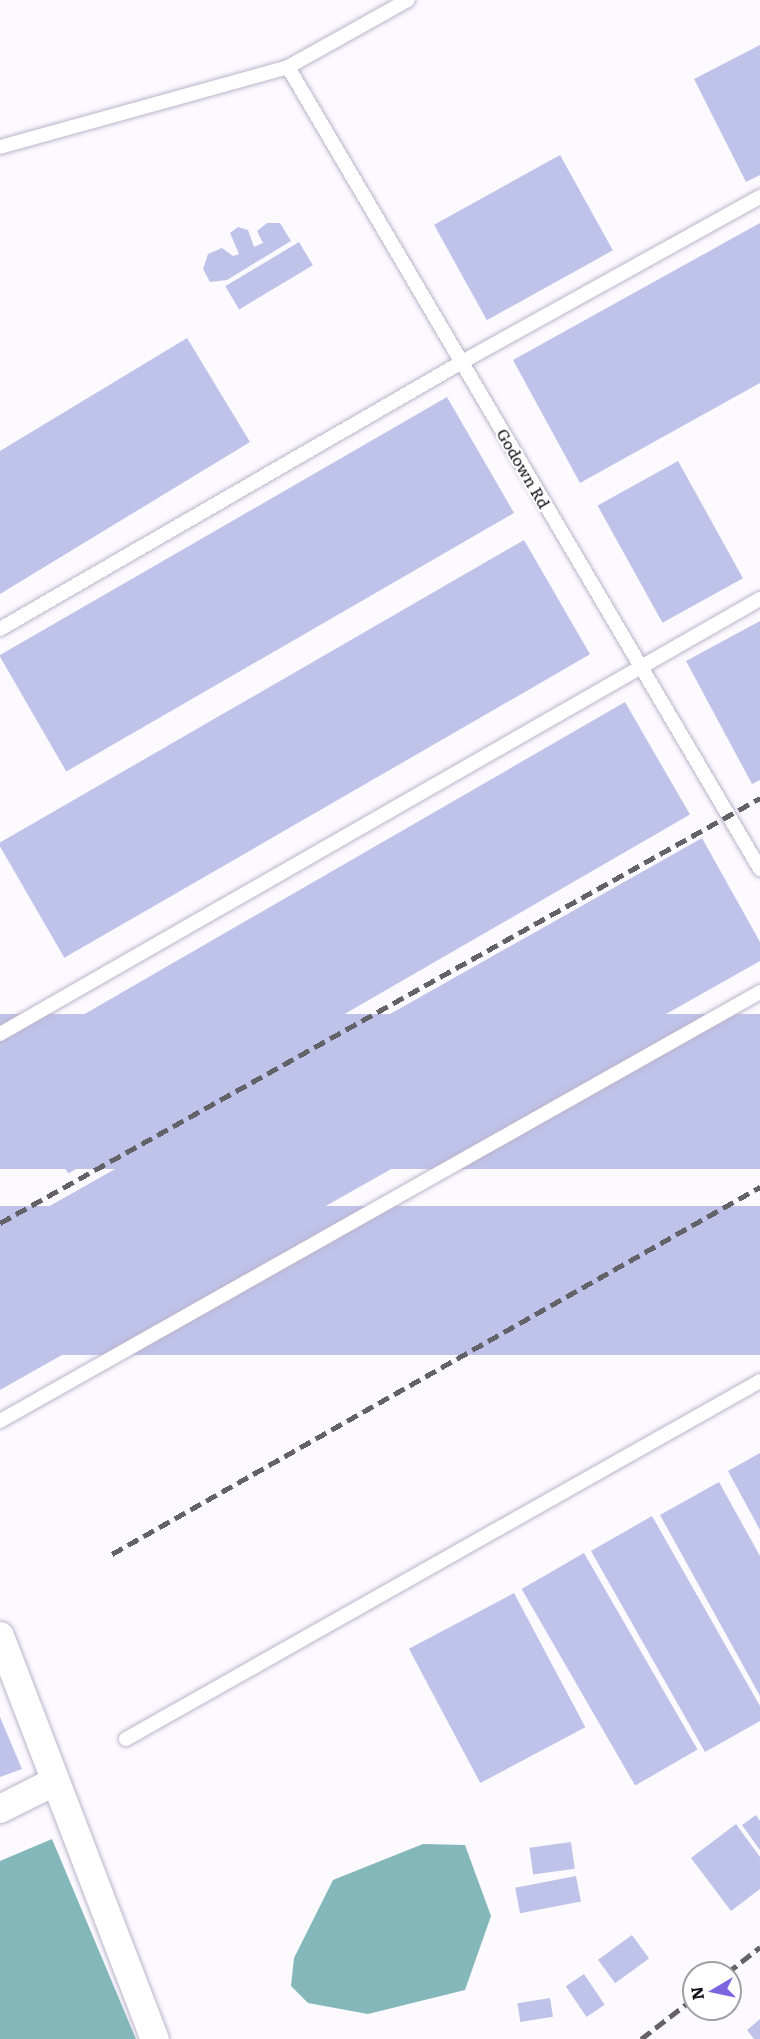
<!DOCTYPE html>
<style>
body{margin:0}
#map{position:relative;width:760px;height:2039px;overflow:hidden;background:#fcfaff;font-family:Literata,serif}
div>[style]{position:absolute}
.water>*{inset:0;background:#83b7b9}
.building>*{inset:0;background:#bfc3e9;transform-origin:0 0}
.roads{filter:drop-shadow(0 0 2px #bbb3cb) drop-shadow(0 0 2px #bbb3cb)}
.lane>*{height:14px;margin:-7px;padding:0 7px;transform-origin:7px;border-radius:7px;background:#fff}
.street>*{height:28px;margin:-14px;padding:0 14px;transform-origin:14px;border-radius:14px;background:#fff}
.rail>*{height:4.5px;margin-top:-2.25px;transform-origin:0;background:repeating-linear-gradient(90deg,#646269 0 12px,transparent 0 18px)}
span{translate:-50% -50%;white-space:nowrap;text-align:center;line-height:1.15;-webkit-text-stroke:4.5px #fff;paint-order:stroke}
.street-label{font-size:16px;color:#121018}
.north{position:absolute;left:682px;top:1961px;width:60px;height:60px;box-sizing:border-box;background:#fff;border:2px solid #a09fa3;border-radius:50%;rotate:261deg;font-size:16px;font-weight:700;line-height:24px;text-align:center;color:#121018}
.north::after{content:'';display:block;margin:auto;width:21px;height:27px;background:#7c65e0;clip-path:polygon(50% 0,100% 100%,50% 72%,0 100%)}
</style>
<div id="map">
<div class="water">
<div style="clip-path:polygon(52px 1839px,136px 2039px,0 2039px,0 1861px)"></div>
<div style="clip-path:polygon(423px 1844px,465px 1845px,491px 1916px,465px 1990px,368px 2014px,308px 2003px,291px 1986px,294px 1958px,333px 1880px)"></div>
</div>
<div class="building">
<div style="clip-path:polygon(760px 45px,760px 175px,746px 182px,694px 79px)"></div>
<div style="left:560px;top:155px;width:109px;height:144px;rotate:61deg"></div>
<div style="clip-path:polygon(267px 223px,280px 223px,291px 241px,227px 280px,210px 282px,203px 269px,208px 254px,222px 248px,233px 256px,239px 254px,230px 233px,238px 227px,248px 230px,254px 247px,263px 243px,257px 231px)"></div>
<div style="clip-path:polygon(760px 223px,760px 383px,580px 483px,513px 360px)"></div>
<div style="left:299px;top:242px;width:27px;height:86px;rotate:59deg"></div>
<div style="clip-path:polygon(187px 338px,250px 442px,0 594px,0 451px)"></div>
<div style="left:447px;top:397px;width:134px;height:517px;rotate:60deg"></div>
<div style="left:678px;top:461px;width:134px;height:92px;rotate:61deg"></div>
<div style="left:524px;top:540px;width:132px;height:607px;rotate:60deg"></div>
<div style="clip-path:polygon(760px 621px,760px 780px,752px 784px,686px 661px)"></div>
<div style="left:625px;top:702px;width:130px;height:718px;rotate:60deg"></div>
<div style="clip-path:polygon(702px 838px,760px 942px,760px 961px,0 1390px,0 1234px)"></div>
<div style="left:760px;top:1014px;width:155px;height:874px;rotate:90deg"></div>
<div style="left:760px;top:1206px;width:149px;height:783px;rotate:90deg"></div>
<div style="clip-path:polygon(760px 1453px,760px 1530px,728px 1471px)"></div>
<div style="clip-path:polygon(719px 1482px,760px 1556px,760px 1696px,660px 1515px)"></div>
<div style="clip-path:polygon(652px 1516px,760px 1706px,760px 1721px,705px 1752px,591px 1551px)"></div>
<div style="left:584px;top:1553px;width:227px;height:72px;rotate:60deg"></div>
<div style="left:514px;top:1593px;width:152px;height:119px;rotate:62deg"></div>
<div style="clip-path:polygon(0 1717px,22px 1769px,0 1777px)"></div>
<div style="clip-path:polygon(756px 1815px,760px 1821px,760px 1850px,742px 1825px)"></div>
<div style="clip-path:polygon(736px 1824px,760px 1857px,760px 1889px,731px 1911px,691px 1858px)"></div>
<div style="left:571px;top:1842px;width:27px;height:42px;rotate:82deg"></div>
<div style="left:576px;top:1876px;width:26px;height:62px;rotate:79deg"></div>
<div style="left:632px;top:1935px;width:29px;height:42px;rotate:54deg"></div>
<div style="left:584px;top:1974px;width:37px;height:22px;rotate:56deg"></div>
<div style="left:550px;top:1998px;width:19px;height:33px;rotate:81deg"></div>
<div style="clip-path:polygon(760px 2019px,760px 2039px,754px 2039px,747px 2030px)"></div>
</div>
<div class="roads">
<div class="lane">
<div style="left:288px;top:67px;width:931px;rotate:59.52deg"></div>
<div style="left:0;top:147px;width:299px;rotate:-15.5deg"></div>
<div style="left:288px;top:67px;width:137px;rotate:-29.2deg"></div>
<div style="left:0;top:629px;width:534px;rotate:-30.02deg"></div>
<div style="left:462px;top:362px;width:341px;rotate:-29deg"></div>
<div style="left:0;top:1034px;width:876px;rotate:-29.79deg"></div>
<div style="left:0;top:1421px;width:873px;rotate:-29.44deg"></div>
<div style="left:126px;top:1739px;width:728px;rotate:-29.45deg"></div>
</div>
<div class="street">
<div style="left:0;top:1636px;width:432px;rotate:69deg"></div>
<div style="left:0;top:1809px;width:60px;rotate:-26.6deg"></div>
</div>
</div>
<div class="rail">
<div style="left:0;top:1223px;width:871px;rotate:-29.21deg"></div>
<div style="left:112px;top:1554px;width:745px;rotate:-29.53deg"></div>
<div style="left:727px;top:1973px;width:42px;rotate:-38.2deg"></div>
<div style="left:641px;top:2039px;width:67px;rotate:-37.7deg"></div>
</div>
<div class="street-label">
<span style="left:524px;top:468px;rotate:60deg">Godown Rd</span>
</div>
<div class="north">N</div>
</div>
